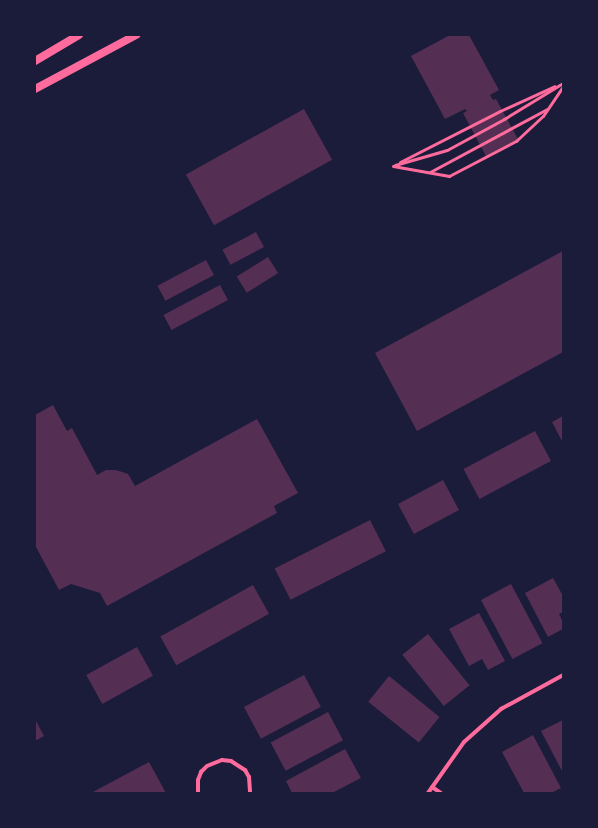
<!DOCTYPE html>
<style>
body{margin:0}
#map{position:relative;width:598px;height:828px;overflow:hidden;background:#1b1b3a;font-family:Literata,serif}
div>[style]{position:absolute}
.building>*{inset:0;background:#542f53;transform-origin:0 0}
.service>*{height:3px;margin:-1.5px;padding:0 1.5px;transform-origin:1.5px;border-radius:1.5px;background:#ff6b9d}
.minor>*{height:4px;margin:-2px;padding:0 2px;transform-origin:2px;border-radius:2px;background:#ff6b9d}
.secondary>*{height:8px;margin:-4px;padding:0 4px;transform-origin:4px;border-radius:4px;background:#ff6b9d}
span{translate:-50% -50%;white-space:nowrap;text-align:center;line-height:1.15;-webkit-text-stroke:3px #1b1b3a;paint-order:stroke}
.frame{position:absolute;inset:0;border:36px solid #1b1b3a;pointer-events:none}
</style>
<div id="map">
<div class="building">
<div style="clip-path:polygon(450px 35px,469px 35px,499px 90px,490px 95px,493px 100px,496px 99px,519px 141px,487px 158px,463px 113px,467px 111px,465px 109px,445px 119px,411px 56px)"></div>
<div style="left:304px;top:109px;width:58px;height:135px;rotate:61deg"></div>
<div style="left:256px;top:232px;width:17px;height:38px;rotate:62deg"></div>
<div style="clip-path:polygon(563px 251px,563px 352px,417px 431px,375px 353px)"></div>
<div style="left:268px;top:257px;width:19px;height:37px;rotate:58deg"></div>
<div style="left:206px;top:260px;width:17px;height:55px;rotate:62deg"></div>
<div style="left:220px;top:285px;width:17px;height:64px;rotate:62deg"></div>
<div style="clip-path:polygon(53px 405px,67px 431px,72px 428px,97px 475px,106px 470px,116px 470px,128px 474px,135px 486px,257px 419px,298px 493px,274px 506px,277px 513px,107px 606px,100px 593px,71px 584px,59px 590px,35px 545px,35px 415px)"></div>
<div style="clip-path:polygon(563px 416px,563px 443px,552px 422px)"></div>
<div style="left:535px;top:431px;width:34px;height:81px;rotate:62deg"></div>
<div style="left:443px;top:480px;width:34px;height:51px;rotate:62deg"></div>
<div style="left:370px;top:520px;width:35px;height:107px;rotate:63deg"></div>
<div style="clip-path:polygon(553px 578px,563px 596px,563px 612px,559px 614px,563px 622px,563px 629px,548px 637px,525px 593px)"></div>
<div style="left:511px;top:584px;width:67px;height:34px;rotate:62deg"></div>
<div style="left:253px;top:585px;width:33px;height:106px;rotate:61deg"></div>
<div style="clip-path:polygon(479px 613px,505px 661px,488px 670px,482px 659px,469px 666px,449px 629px)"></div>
<div style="left:428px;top:634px;width:66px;height:33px;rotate:51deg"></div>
<div style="left:137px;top:647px;width:33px;height:58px;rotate:61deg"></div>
<div style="left:304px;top:675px;width:36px;height:68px;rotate:62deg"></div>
<div style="left:389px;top:676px;width:65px;height:33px;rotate:39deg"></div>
<div style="left:328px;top:712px;width:32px;height:65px;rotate:62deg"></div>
<div style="clip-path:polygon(35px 719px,44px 736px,35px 741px)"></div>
<div style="clip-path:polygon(563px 720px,563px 773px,541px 731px)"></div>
<div style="clip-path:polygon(533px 735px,561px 788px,551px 793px,524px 793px,502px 752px)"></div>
<div style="clip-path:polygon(345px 749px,361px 778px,332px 793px,292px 793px,286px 781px)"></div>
<div style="clip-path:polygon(149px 762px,166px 793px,91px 793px)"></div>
</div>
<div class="service">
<div style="left:400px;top:162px;width:112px;rotate:-27deg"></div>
<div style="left:500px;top:111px;width:60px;rotate:-24.4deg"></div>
<div style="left:395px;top:165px;width:54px;rotate:-16.1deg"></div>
<div style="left:447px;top:150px;width:65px;rotate:-28.5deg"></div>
<div style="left:504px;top:119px;width:69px;rotate:-31.4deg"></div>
<div style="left:393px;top:166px;width:57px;rotate:10.1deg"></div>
<div style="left:449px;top:176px;width:76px;rotate:-27.6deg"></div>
<div style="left:516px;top:141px;width:37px;rotate:-43deg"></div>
<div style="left:543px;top:116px;width:36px;rotate:-56deg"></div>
<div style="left:430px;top:172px;width:133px;rotate:-28.3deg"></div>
</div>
<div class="minor">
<div style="left:432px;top:787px;width:11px;rotate:34deg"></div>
<div style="left:198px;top:793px;width:13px;rotate:-90deg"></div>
<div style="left:198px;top:780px;width:9px;rotate:-69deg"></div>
<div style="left:201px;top:772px;width:8px;rotate:-45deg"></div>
<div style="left:207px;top:766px;width:16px;rotate:-22deg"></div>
<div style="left:222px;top:760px;width:9px;rotate:6deg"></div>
<div style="left:231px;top:761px;width:17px;rotate:33deg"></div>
<div style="left:245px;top:770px;width:8px;rotate:60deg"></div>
<div style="left:249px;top:777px;width:16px;rotate:86deg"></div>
<div style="left:428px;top:793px;width:62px;rotate:-54.8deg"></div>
<div style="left:464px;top:742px;width:50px;rotate:-41.7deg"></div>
<div style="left:501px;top:709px;width:71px;rotate:-28.7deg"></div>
</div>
<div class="secondary">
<div style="left:35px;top:61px;width:51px;rotate:-30.6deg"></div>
<div style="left:35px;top:89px;width:115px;rotate:-28.1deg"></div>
</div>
<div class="frame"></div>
</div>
